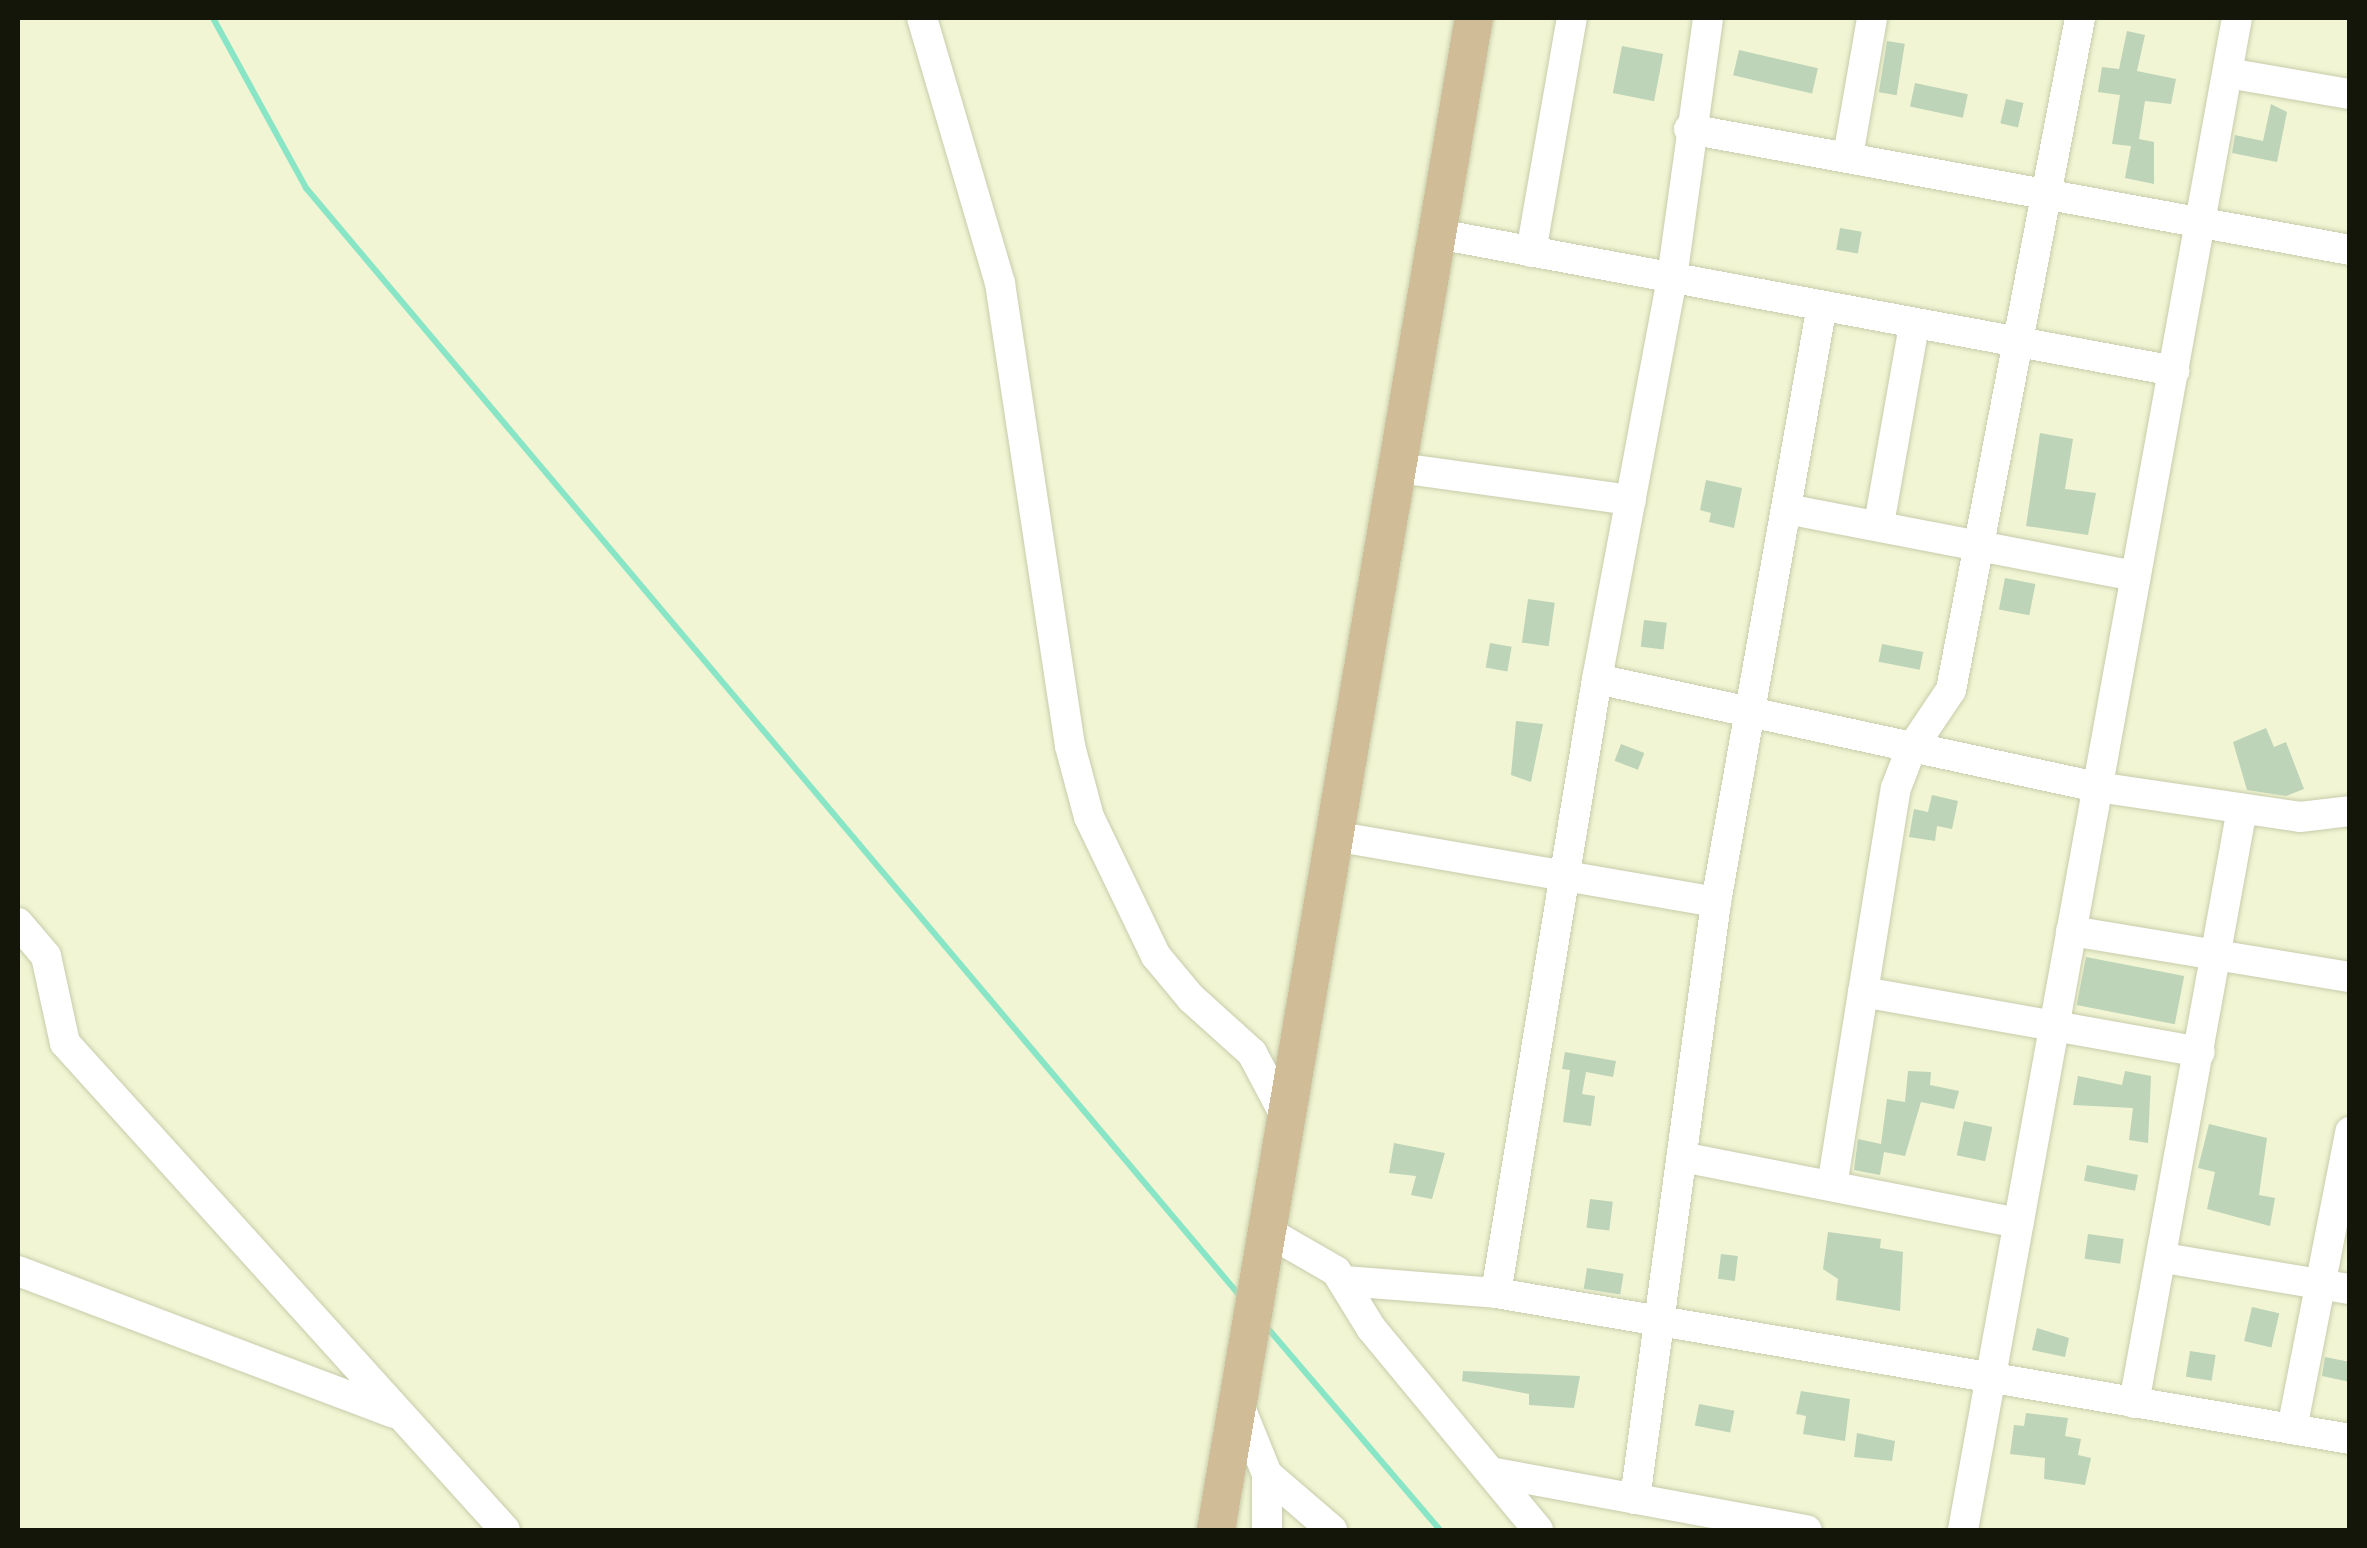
<!DOCTYPE html>
<style>
body{margin:0}
#map{position:relative;width:2367px;height:1548px;overflow:hidden;background:#f1f5d3;font-family:"Public Sans",sans-serif}
div>[style]{position:absolute}
.stream>*{height:6px;margin:-3px;padding:0 3px;transform-origin:3px;border-radius:3px;background:#88e5c6}
.building>*{inset:0;background:#bdd4b9;transform-origin:0 0}
.roads{filter:drop-shadow(0 0 2px #c8ccab) drop-shadow(0 0 2px #c8ccab)}
.minor>*{height:30px;margin:-15px;padding:0 15px;transform-origin:15px;border-radius:15px;background:#fff}
.major>*{height:38px;margin:-19px;padding:0 19px;transform-origin:19px;border-radius:19px;background:#d0bd97}
span{translate:-50% -50%;white-space:nowrap;text-align:center;line-height:1.15;-webkit-text-stroke:8px #fefffe;paint-order:stroke}
.frame{position:absolute;inset:0;border:20px solid #15160a;pointer-events:none}
</style>
<div id="map">
<div class="stream">
<div style="left:213px;top:18px;width:194px;rotate:61.3deg"></div>
<div style="left:306px;top:188px;width:1449px;rotate:49.87deg"></div>
<div style="left:1265px;top:1325px;width:270px;rotate:49.5deg"></div>
</div>
<div class="building">
<div style="clip-path:polygon(2127px 31px,2145px 35px,2137px 71px,2176px 79px,2171px 104px,2145px 101px,2139px 139px,2154px 142px,2154px 184px,2125px 178px,2131px 146px,2112px 144px,2120px 95px,2098px 92px,2102px 67px,2119px 69px)"></div>
<div style="left:1887px;top:41px;width:18px;height:52px;rotate:9deg"></div>
<div style="left:1622px;top:46px;width:42px;height:48px;rotate:11deg"></div>
<div style="left:1739px;top:50px;width:81px;height:26px;rotate:13deg"></div>
<div style="left:1915px;top:83px;width:54px;height:24px;rotate:12deg"></div>
<div style="left:2006px;top:99px;width:18px;height:25px;rotate:13deg"></div>
<div style="clip-path:polygon(2271px 104px,2287px 112px,2277px 162px,2232px 153px,2235px 135px,2263px 141px)"></div>
<div style="left:1840px;top:228px;width:22px;height:22px;rotate:10deg"></div>
<div style="clip-path:polygon(2040px 433px,2073px 439px,2065px 489px,2096px 493px,2088px 535px,2026px 526px)"></div>
<div style="clip-path:polygon(1706px 480px,1742px 488px,1734px 528px,1709px 522px,1711px 513px,1700px 510px)"></div>
<div style="left:2005px;top:578px;width:31px;height:32px;rotate:11deg"></div>
<div style="left:1528px;top:599px;width:27px;height:44px;rotate:8deg"></div>
<div style="left:1644px;top:620px;width:23px;height:27px;rotate:7deg"></div>
<div style="left:1490px;top:643px;width:22px;height:25px;rotate:10deg"></div>
<div style="left:1882px;top:644px;width:42px;height:18px;rotate:11deg"></div>
<div style="clip-path:polygon(1516px 721px,1543px 724px,1531px 782px,1511px 775px)"></div>
<div style="clip-path:polygon(2266px 728px,2274px 747px,2286px 742px,2304px 789px,2286px 796px,2247px 790px,2233px 742px)"></div>
<div style="left:1621px;top:744px;width:25px;height:18px;rotate:21deg"></div>
<div style="clip-path:polygon(1932px 795px,1958px 801px,1952px 829px,1937px 826px,1935px 841px,1909px 837px,1914px 809px,1928px 812px)"></div>
<div style="left:2086px;top:957px;width:100px;height:49px;rotate:11deg"></div>
<div style="clip-path:polygon(1565px 1052px,1616px 1061px,1613px 1077px,1586px 1072px,1582px 1094px,1595px 1096px,1591px 1126px,1563px 1122px,1570px 1070px,1562px 1069px)"></div>
<div style="clip-path:polygon(1908px 1071px,1931px 1072px,1930px 1085px,1959px 1091px,1954px 1109px,1921px 1102px,1905px 1156px,1884px 1152px,1880px 1175px,1854px 1170px,1858px 1139px,1881px 1144px,1887px 1099px,1905px 1102px)"></div>
<div style="clip-path:polygon(2125px 1071px,2151px 1076px,2148px 1143px,2129px 1140px,2133px 1108px,2073px 1105px,2078px 1076px,2122px 1085px)"></div>
<div style="left:1964px;top:1121px;width:29px;height:35px;rotate:12deg"></div>
<div style="clip-path:polygon(2209px 1124px,2267px 1138px,2259px 1195px,2275px 1198px,2270px 1226px,2207px 1209px,2215px 1172px,2198px 1168px)"></div>
<div style="clip-path:polygon(1394px 1143px,1445px 1153px,1432px 1199px,1411px 1195px,1416px 1176px,1389px 1173px)"></div>
<div style="left:2087px;top:1165px;width:52px;height:16px;rotate:11deg"></div>
<div style="left:1590px;top:1199px;width:23px;height:29px;rotate:7deg"></div>
<div style="clip-path:polygon(1828px 1232px,1881px 1239px,1880px 1248px,1903px 1252px,1900px 1311px,1836px 1300px,1838px 1279px,1823px 1269px)"></div>
<div style="left:2088px;top:1234px;width:36px;height:25px;rotate:8deg"></div>
<div style="left:1721px;top:1254px;width:17px;height:25px;rotate:7deg"></div>
<div style="left:1587px;top:1268px;width:37px;height:21px;rotate:9deg"></div>
<div style="left:2252px;top:1307px;width:28px;height:35px;rotate:13deg"></div>
<div style="clip-path:polygon(2037px 1328px,2069px 1338px,2065px 1357px,2032px 1350px)"></div>
<div style="left:2190px;top:1351px;width:26px;height:26px;rotate:9deg"></div>
<div style="clip-path:polygon(2325px 1357px,2350px 1362px,2350px 1382px,2322px 1376px)"></div>
<div style="clip-path:polygon(1463px 1371px,1580px 1376px,1574px 1408px,1529px 1405px,1529px 1394px,1462px 1381px)"></div>
<div style="clip-path:polygon(1801px 1391px,1850px 1399px,1845px 1441px,1803px 1434px,1806px 1416px,1796px 1414px)"></div>
<div style="left:1699px;top:1404px;width:36px;height:22px;rotate:11deg"></div>
<div style="clip-path:polygon(2026px 1413px,2068px 1418px,2065px 1436px,2081px 1439px,2078px 1455px,2091px 1458px,2085px 1485px,2044px 1479px,2045px 1458px,2010px 1454px,2014px 1425px,2024px 1426px)"></div>
<div style="clip-path:polygon(1857px 1433px,1895px 1441px,1892px 1461px,1854px 1457px)"></div>
</div>
<div class="roads">
<div class="minor">
<div style="left:922px;top:18px;width:276px;rotate:73.6deg"></div>
<div style="left:1000px;top:283px;width:468px;rotate:81.4deg"></div>
<div style="left:1070px;top:746px;width:73px;rotate:75deg"></div>
<div style="left:1089px;top:817px;width:154px;rotate:64.3deg"></div>
<div style="left:1156px;top:956px;width:55px;rotate:50.2deg"></div>
<div style="left:1191px;top:998px;width:82px;rotate:42deg"></div>
<div style="left:1252px;top:1053px;width:77px;rotate:62.1deg"></div>
<div style="left:2228px;top:73px;width:124px;rotate:9.8deg"></div>
<div style="left:1689px;top:129px;width:672px;rotate:10.37deg"></div>
<div style="left:1848px;top:156px;width:140px;rotate:-80.1deg"></div>
<div style="left:1438px;top:234px;width:749px;rotate:10.54deg"></div>
<div style="left:1531px;top:252px;width:238px;rotate:-80.1deg"></div>
<div style="left:1399px;top:468px;width:234px;rotate:7.9deg"></div>
<div style="left:1787px;top:509px;width:355px;rotate:10.9deg"></div>
<div style="left:1879px;top:524px;width:202px;rotate:-80deg"></div>
<div style="left:1597px;top:679px;width:512px;rotate:12.19deg"></div>
<div style="left:2097px;top:787px;width:205px;rotate:8.4deg"></div>
<div style="left:2300px;top:817px;width:50px;rotate:-6.8deg"></div>
<div style="left:1334px;top:836px;width:388px;rotate:9.8deg"></div>
<div style="left:18px;top:923px;width:43px;rotate:49.7deg"></div>
<div style="left:46px;top:956px;width:89px;rotate:77.7deg"></div>
<div style="left:65px;top:1043px;width:656px;rotate:47.9deg"></div>
<div style="left:2071px;top:931px;width:283px;rotate:9.4deg"></div>
<div style="left:1863px;top:992px;width:342px;rotate:10.1deg"></div>
<div style="left:1682px;top:1157px;width:343px;rotate:11.1deg"></div>
<div style="left:1832px;top:1186px;width:403px;rotate:-80.9deg"></div>
<div style="left:1896px;top:788px;width:40px;rotate:-69deg"></div>
<div style="left:1910px;top:751px;width:73px;rotate:-56.1deg"></div>
<div style="left:1951px;top:690px;width:684px;rotate:-79.13deg"></div>
<div style="left:1270px;top:1233px;width:76px;rotate:29.9deg"></div>
<div style="left:1336px;top:1271px;width:67px;rotate:58.4deg"></div>
<div style="left:1371px;top:1328px;width:262px;rotate:50.4deg"></div>
<div style="left:2164px;top:1258px;width:189px;rotate:9.5deg"></div>
<div style="left:18px;top:1271px;width:401px;rotate:20.7deg"></div>
<div style="left:1345px;top:1281px;width:151px;rotate:4.5deg"></div>
<div style="left:1496px;top:1293px;width:866px;rotate:9.7deg"></div>
<div style="left:1496px;top:1293px;width:622px;rotate:-80.66deg"></div>
<div style="left:1597px;top:679px;width:408px;rotate:-79.4deg"></div>
<div style="left:1672px;top:278px;width:262px;rotate:-82.1deg"></div>
<div style="left:2134px;top:1403px;width:604px;rotate:-79.7deg"></div>
<div style="left:1239px;top:1405px;width:74px;rotate:67.9deg"></div>
<div style="left:1267px;top:1474px;width:56px;rotate:90deg"></div>
<div style="left:2292px;top:1429px;width:303px;rotate:-78.9deg"></div>
<div style="left:1495px;top:1473px;width:317px;rotate:10.4deg"></div>
<div style="left:1267px;top:1474px;width:86px;rotate:40.7deg"></div>
<div style="left:1635px;top:1499px;width:602px;rotate:-82.27deg"></div>
<div style="left:1716px;top:902px;width:606px;rotate:-79.93deg"></div>
<div style="left:1963px;top:1530px;width:1537px;rotate:-79.73deg"></div>
</div>
<div class="major">
<div style="left:1216px;top:1530px;width:1534px;rotate:-80.32deg"></div>
</div>
</div>
<div class="frame"></div>
</div>
